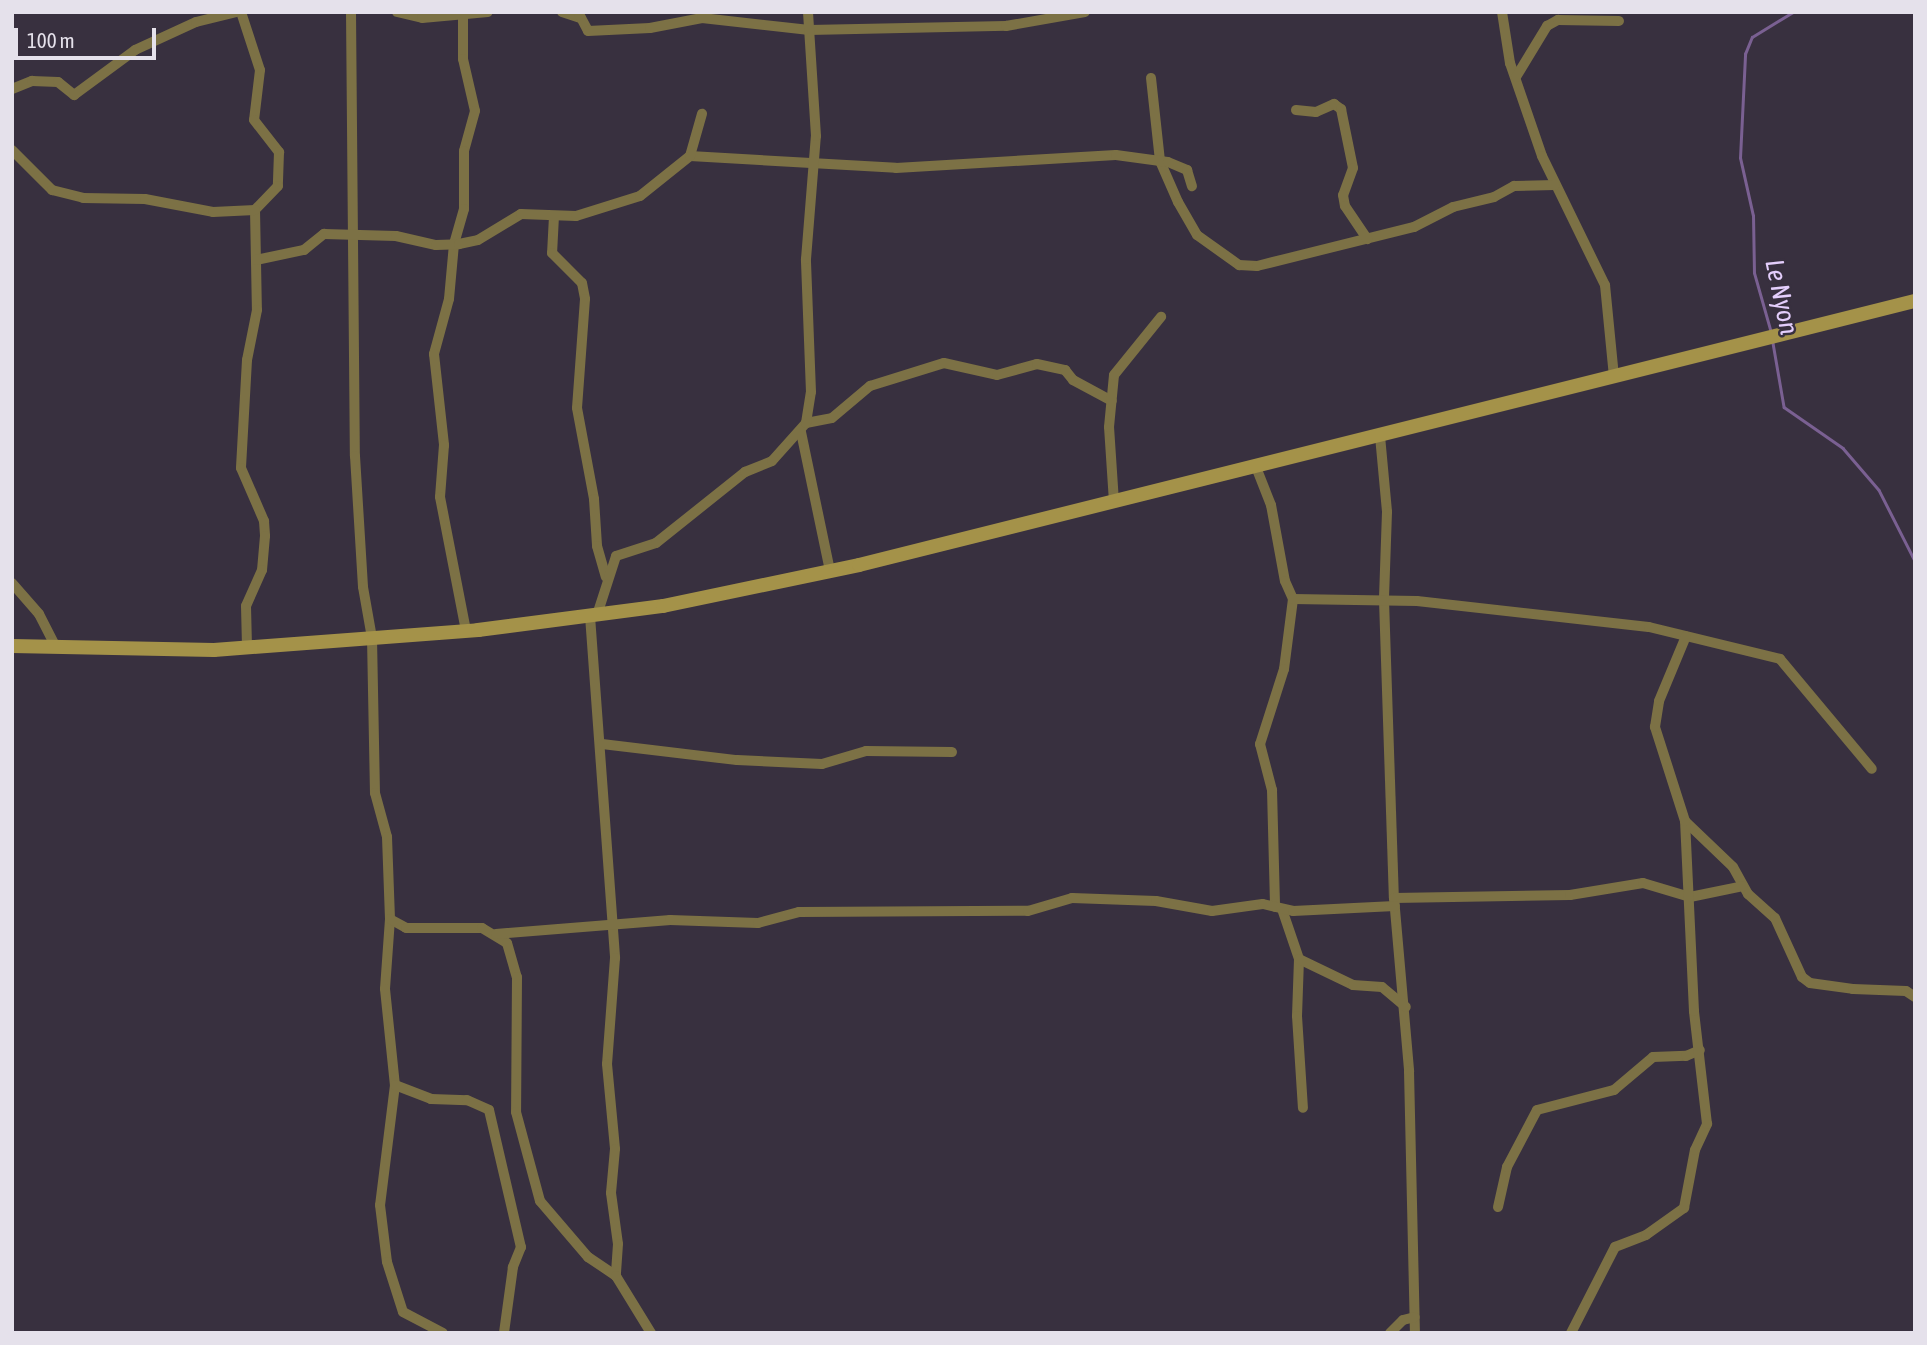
<!DOCTYPE html>
<style>
body{margin:0}
#map{position:relative;width:1927px;height:1345px;overflow:hidden;background:#38303f;font-family:"Asap Condensed",sans-serif}
div>[style]{position:absolute}
.stream>*{height:2.5px;margin:-1.25px;padding:0 1.25px;transform-origin:1.25px;border-radius:1.25px;background:#7a6092}
.street>*{height:10px;margin:-5px;padding:0 5px;transform-origin:5px;border-radius:5px;background:#7c7145}
.secondary>*{height:14px;margin:-7px;padding:0 7px;transform-origin:7px;border-radius:7px;background:#a49249}
span{translate:-50% -50%;white-space:nowrap;text-align:center;line-height:1.15;-webkit-text-stroke:5px #38303f;paint-order:stroke}
.water-label{font-size:26px;color:#e4cefc;font-style:italic}
.frame{position:absolute;inset:0;border:14px solid #e5e1eb;pointer-events:none}
.scale{position:absolute;left:14px;top:28px;width:142px;height:32px;box-sizing:border-box;border:4px solid #e5e1eb;border-top:0;padding-left:9px;font-size:21px;line-height:24px;white-space:nowrap;color:#e5e1eb;-webkit-text-stroke:5px #38303f;paint-order:stroke}
</style>
<div id="map">
<div class="stream">
<div style="left:1771px;top:333px;width:62px;rotate:-105.8deg"></div>
<div style="left:1754px;top:273px;width:57px;rotate:-91deg"></div>
<div style="left:1753px;top:216px;width:59px;rotate:-102.6deg"></div>
<div style="left:1740px;top:158px;width:104px;rotate:-87.2deg"></div>
<div style="left:1745px;top:54px;width:18px;rotate:-68deg"></div>
<div style="left:1752px;top:37px;width:48px;rotate:-31.4deg"></div>
<div style="left:1773px;top:343px;width:65px;rotate:80.2deg"></div>
<div style="left:1784px;top:407px;width:72px;rotate:34.8deg"></div>
<div style="left:1843px;top:448px;width:55px;rotate:49.4deg"></div>
<div style="left:1879px;top:490px;width:80px;rotate:63.1deg"></div>
</div>
<div class="street">
<div style="left:241px;top:12px;width:61px;rotate:71.9deg"></div>
<div style="left:260px;top:70px;width:50px;rotate:96.8deg"></div>
<div style="left:254px;top:120px;width:41px;rotate:52deg"></div>
<div style="left:279px;top:152px;width:34px;rotate:92deg"></div>
<div style="left:278px;top:186px;width:33px;rotate:134deg"></div>
<div style="left:255px;top:210px;width:100px;rotate:88.9deg"></div>
<div style="left:257px;top:310px;width:51px;rotate:101.3deg"></div>
<div style="left:247px;top:360px;width:108px;rotate:93.2deg"></div>
<div style="left:241px;top:468px;width:58px;rotate:66.5deg"></div>
<div style="left:264px;top:521px;width:15px;rotate:86deg"></div>
<div style="left:265px;top:536px;width:34px;rotate:95deg"></div>
<div style="left:262px;top:570px;width:39px;rotate:114deg"></div>
<div style="left:246px;top:606px;width:41px;rotate:88.6deg"></div>
<div style="left:351px;top:12px;width:444px;rotate:89.5deg"></div>
<div style="left:355px;top:456px;width:131px;rotate:86.5deg"></div>
<div style="left:363px;top:587px;width:52px;rotate:80deg"></div>
<div style="left:372px;top:638px;width:155px;rotate:88.9deg"></div>
<div style="left:375px;top:793px;width:46px;rotate:74.7deg"></div>
<div style="left:387px;top:837px;width:82px;rotate:87.9deg"></div>
<div style="left:390px;top:919px;width:70px;rotate:94.1deg"></div>
<div style="left:385px;top:989px;width:97px;rotate:84.1deg"></div>
<div style="left:395px;top:1085px;width:121px;rotate:97.1deg"></div>
<div style="left:380px;top:1205px;width:57px;rotate:83deg"></div>
<div style="left:387px;top:1262px;width:52px;rotate:72.3deg"></div>
<div style="left:403px;top:1312px;width:45px;rotate:27.7deg"></div>
<div style="left:397px;top:12px;width:26px;rotate:13deg"></div>
<div style="left:422px;top:18px;width:66px;rotate:-5.2deg"></div>
<div style="left:463px;top:12px;width:47px;rotate:90deg"></div>
<div style="left:463px;top:59px;width:53px;rotate:77deg"></div>
<div style="left:475px;top:111px;width:41px;rotate:105.4deg"></div>
<div style="left:464px;top:151px;width:58px;rotate:90deg"></div>
<div style="left:464px;top:209px;width:36px;rotate:106deg"></div>
<div style="left:454px;top:244px;width:55px;rotate:95.2deg"></div>
<div style="left:449px;top:299px;width:57px;rotate:105.3deg"></div>
<div style="left:434px;top:354px;width:92px;rotate:83.7deg"></div>
<div style="left:444px;top:445px;width:52px;rotate:94.4deg"></div>
<div style="left:440px;top:497px;width:136px;rotate:79deg"></div>
<div style="left:562px;top:12px;width:20px;rotate:18deg"></div>
<div style="left:578px;top:12px;width:21px;rotate:62deg"></div>
<div style="left:588px;top:31px;width:62px;rotate:-2.8deg"></div>
<div style="left:650px;top:28px;width:53px;rotate:-10.9deg"></div>
<div style="left:702px;top:18px;width:108px;rotate:6.4deg"></div>
<div style="left:809px;top:30px;width:197px;rotate:-1.2deg"></div>
<div style="left:1006px;top:26px;width:80px;rotate:-10deg"></div>
<div style="left:1502px;top:12px;width:52px;rotate:81.1deg"></div>
<div style="left:1510px;top:63px;width:98px;rotate:71deg"></div>
<div style="left:1542px;top:156px;width:144px;rotate:64deg"></div>
<div style="left:1605px;top:285px;width:92px;rotate:84.4deg"></div>
<div style="left:1516px;top:77px;width:60px;rotate:-58.7deg"></div>
<div style="left:1547px;top:26px;width:13px;rotate:-29deg"></div>
<div style="left:1558px;top:20px;width:61px;rotate:0.9deg"></div>
<div style="left:1151px;top:78px;width:83px;rotate:83.8deg"></div>
<div style="left:1160px;top:161px;width:45px;rotate:66.3deg"></div>
<div style="left:1178px;top:202px;width:38px;rotate:60deg"></div>
<div style="left:1197px;top:235px;width:52px;rotate:35.5deg"></div>
<div style="left:1239px;top:265px;width:18px;rotate:3deg"></div>
<div style="left:1257px;top:266px;width:162px;rotate:-14deg"></div>
<div style="left:1414px;top:227px;width:44px;rotate:-27.1deg"></div>
<div style="left:1453px;top:207px;width:42px;rotate:-13.7deg"></div>
<div style="left:1494px;top:197px;width:23px;rotate:-29deg"></div>
<div style="left:1514px;top:186px;width:41px;rotate:-1.4deg"></div>
<div style="left:12px;top:89px;width:22px;rotate:-22deg"></div>
<div style="left:32px;top:81px;width:26px;rotate:2deg"></div>
<div style="left:58px;top:82px;width:21px;rotate:39deg"></div>
<div style="left:74px;top:95px;width:76px;rotate:-36.4deg"></div>
<div style="left:135px;top:50px;width:67px;rotate:-24.7deg"></div>
<div style="left:196px;top:22px;width:41px;rotate:-14deg"></div>
<div style="left:1296px;top:110px;width:20px;rotate:6deg"></div>
<div style="left:1316px;top:112px;width:20px;rotate:-24deg"></div>
<div style="left:1334px;top:104px;width:9px;rotate:36deg"></div>
<div style="left:1341px;top:109px;width:60px;rotate:78.5deg"></div>
<div style="left:1353px;top:168px;width:29px;rotate:110deg"></div>
<div style="left:1343px;top:195px;width:11px;rotate:80deg"></div>
<div style="left:1345px;top:206px;width:40px;rotate:56deg"></div>
<div style="left:12px;top:150px;width:57px;rotate:45deg"></div>
<div style="left:52px;top:190px;width:32px;rotate:14deg"></div>
<div style="left:83px;top:198px;width:62px;rotate:0.9deg"></div>
<div style="left:145px;top:199px;width:69px;rotate:10.8deg"></div>
<div style="left:213px;top:212px;width:42px;rotate:-2.7deg"></div>
<div style="left:690px;top:156px;width:206px;rotate:3.3deg"></div>
<div style="left:896px;top:168px;width:220px;rotate:-3.4deg"></div>
<div style="left:1116px;top:155px;width:52px;rotate:7.7deg"></div>
<div style="left:1168px;top:162px;width:21px;rotate:23deg"></div>
<div style="left:1187px;top:170px;width:17px;rotate:73deg"></div>
<div style="left:554px;top:216px;width:37px;rotate:93deg"></div>
<div style="left:552px;top:253px;width:42px;rotate:45deg"></div>
<div style="left:582px;top:283px;width:16px;rotate:79deg"></div>
<div style="left:585px;top:299px;width:109px;rotate:94.2deg"></div>
<div style="left:577px;top:408px;width:93px;rotate:79.4deg"></div>
<div style="left:594px;top:499px;width:47px;rotate:86.3deg"></div>
<div style="left:597px;top:546px;width:32px;rotate:74deg"></div>
<div style="left:256px;top:260px;width:49px;rotate:-11.8deg"></div>
<div style="left:304px;top:250px;width:26px;rotate:-39deg"></div>
<div style="left:324px;top:234px;width:72px;rotate:1.6deg"></div>
<div style="left:396px;top:236px;width:41px;rotate:12.7deg"></div>
<div style="left:436px;top:245px;width:23px;rotate:-2deg"></div>
<div style="left:459px;top:244px;width:19px;rotate:-12deg"></div>
<div style="left:478px;top:240px;width:50px;rotate:-31.2deg"></div>
<div style="left:521px;top:214px;width:55px;rotate:2.1deg"></div>
<div style="left:576px;top:216px;width:67px;rotate:-17.4deg"></div>
<div style="left:640px;top:196px;width:64px;rotate:-38.7deg"></div>
<div style="left:690px;top:156px;width:44px;rotate:-74.1deg"></div>
<div style="left:806px;top:423px;width:26px;rotate:-11deg"></div>
<div style="left:832px;top:418px;width:50px;rotate:-40.1deg"></div>
<div style="left:870px;top:386px;width:77px;rotate:-17.3deg"></div>
<div style="left:944px;top:363px;width:54px;rotate:12.8deg"></div>
<div style="left:997px;top:375px;width:41px;rotate:-15.4deg"></div>
<div style="left:1037px;top:364px;width:29px;rotate:12deg"></div>
<div style="left:1065px;top:370px;width:13px;rotate:51deg"></div>
<div style="left:1073px;top:380px;width:44px;rotate:28.3deg"></div>
<div style="left:801px;top:432px;width:142px;rotate:78.2deg"></div>
<div style="left:1380px;top:436px;width:76px;rotate:84.7deg"></div>
<div style="left:1387px;top:512px;width:88px;rotate:92deg"></div>
<div style="left:1384px;top:600px;width:298px;rotate:88.1deg"></div>
<div style="left:1394px;top:898px;width:174px;rotate:85deg"></div>
<div style="left:1409px;top:1071px;width:262px;rotate:88.7deg"></div>
<div style="left:1256px;top:467px;width:41px;rotate:68.5deg"></div>
<div style="left:1271px;top:505px;width:77px;rotate:79.6deg"></div>
<div style="left:1285px;top:581px;width:20px;rotate:66deg"></div>
<div style="left:1293px;top:599px;width:71px;rotate:97.3deg"></div>
<div style="left:1284px;top:669px;width:79px;rotate:107.7deg"></div>
<div style="left:1260px;top:744px;width:48px;rotate:75.4deg"></div>
<div style="left:1272px;top:790px;width:117px;rotate:88.5deg"></div>
<div style="left:1114px;top:502px;width:75px;rotate:-93.8deg"></div>
<div style="left:1109px;top:427px;width:52px;rotate:-84.5deg"></div>
<div style="left:1114px;top:375px;width:75px;rotate:-51deg"></div>
<div style="left:12px;top:583px;width:41px;rotate:48.9deg"></div>
<div style="left:39px;top:614px;width:36px;rotate:63deg"></div>
<div style="left:1293px;top:599px;width:124px;rotate:0.9deg"></div>
<div style="left:1417px;top:601px;width:233px;rotate:6.4deg"></div>
<div style="left:1649px;top:627px;width:135px;rotate:13.7deg"></div>
<div style="left:1780px;top:659px;width:143px;rotate:50.1deg"></div>
<div style="left:597px;top:615px;width:62px;rotate:-72.1deg"></div>
<div style="left:616px;top:556px;width:42px;rotate:-18deg"></div>
<div style="left:656px;top:543px;width:114px;rotate:-38.6deg"></div>
<div style="left:745px;top:472px;width:29px;rotate:-22deg"></div>
<div style="left:772px;top:461px;width:51px;rotate:-48.2deg"></div>
<div style="left:806px;top:423px;width:31px;rotate:-81deg"></div>
<div style="left:811px;top:392px;width:133px;rotate:-92.2deg"></div>
<div style="left:806px;top:259px;width:123px;rotate:-85.4deg"></div>
<div style="left:816px;top:136px;width:124px;rotate:-93.7deg"></div>
<div style="left:590px;top:616px;width:343px;rotate:85.8deg"></div>
<div style="left:615px;top:958px;width:106px;rotate:94.3deg"></div>
<div style="left:607px;top:1064px;width:85px;rotate:84.6deg"></div>
<div style="left:615px;top:1149px;width:44px;rotate:95.2deg"></div>
<div style="left:611px;top:1193px;width:51px;rotate:82.2deg"></div>
<div style="left:618px;top:1244px;width:32px;rotate:94deg"></div>
<div style="left:602px;top:744px;width:136px;rotate:6.8deg"></div>
<div style="left:737px;top:760px;width:85px;rotate:2.7deg"></div>
<div style="left:822px;top:764px;width:46px;rotate:-16.5deg"></div>
<div style="left:866px;top:751px;width:86px;rotate:0.7deg"></div>
<div style="left:1685px;top:821px;width:66px;rotate:43.8deg"></div>
<div style="left:1733px;top:867px;width:31px;rotate:61deg"></div>
<div style="left:1748px;top:894px;width:36px;rotate:42deg"></div>
<div style="left:1775px;top:918px;width:65px;rotate:65.4deg"></div>
<div style="left:1802px;top:977px;width:10px;rotate:37deg"></div>
<div style="left:1810px;top:983px;width:43px;rotate:7.9deg"></div>
<div style="left:1853px;top:989px;width:53px;rotate:2.2deg"></div>
<div style="left:1906px;top:991px;width:11px;rotate:34deg"></div>
<div style="left:1394px;top:898px;width:176px;rotate:-1deg"></div>
<div style="left:1570px;top:895px;width:74px;rotate:-9.3deg"></div>
<div style="left:1643px;top:883px;width:49px;rotate:16.6deg"></div>
<div style="left:1690px;top:897px;width:54px;rotate:-11.7deg"></div>
<div style="left:1282px;top:909px;width:53px;rotate:71.2deg"></div>
<div style="left:1299px;top:959px;width:57px;rotate:92deg"></div>
<div style="left:1297px;top:1016px;width:92px;rotate:86.3deg"></div>
<div style="left:390px;top:919px;width:18px;rotate:29deg"></div>
<div style="left:406px;top:928px;width:76px"></div>
<div style="left:482px;top:928px;width:29px;rotate:31deg"></div>
<div style="left:507px;top:943px;width:35px;rotate:74deg"></div>
<div style="left:517px;top:977px;width:135px;rotate:90.4deg"></div>
<div style="left:516px;top:1112px;width:92px;rotate:74.9deg"></div>
<div style="left:540px;top:1201px;width:74px;rotate:49.4deg"></div>
<div style="left:588px;top:1257px;width:34px;rotate:34deg"></div>
<div style="left:616px;top:1276px;width:67px;rotate:58.4deg"></div>
<div style="left:496px;top:934px;width:175px;rotate:-4.6deg"></div>
<div style="left:670px;top:920px;width:88px;rotate:2deg"></div>
<div style="left:758px;top:923px;width:42px;rotate:-15deg"></div>
<div style="left:799px;top:912px;width:229px;rotate:-0.3deg"></div>
<div style="left:1028px;top:911px;width:46px;rotate:-16.5deg"></div>
<div style="left:1072px;top:898px;width:84px;rotate:2deg"></div>
<div style="left:1156px;top:901px;width:57px;rotate:10.1deg"></div>
<div style="left:1212px;top:911px;width:51px;rotate:-7.8deg"></div>
<div style="left:1263px;top:904px;width:31px;rotate:13deg"></div>
<div style="left:1293px;top:911px;width:102px;rotate:-2.8deg"></div>
<div style="left:1299px;top:959px;width:60px;rotate:25.7deg"></div>
<div style="left:1353px;top:985px;width:29px;rotate:4deg"></div>
<div style="left:1382px;top:987px;width:31px;rotate:40deg"></div>
<div style="left:395px;top:1085px;width:39px;rotate:21deg"></div>
<div style="left:431px;top:1099px;width:36px;rotate:2deg"></div>
<div style="left:467px;top:1100px;width:24px;rotate:24deg"></div>
<div style="left:489px;top:1110px;width:141px;rotate:76.9deg"></div>
<div style="left:521px;top:1247px;width:22px;rotate:112deg"></div>
<div style="left:513px;top:1267px;width:67px;rotate:97.8deg"></div>
<div style="left:1498px;top:1207px;width:41px;rotate:-77.3deg"></div>
<div style="left:1507px;top:1167px;width:64px;rotate:-62.2deg"></div>
<div style="left:1537px;top:1110px;width:80px;rotate:-14.6deg"></div>
<div style="left:1614px;top:1090px;width:51px;rotate:-40.2deg"></div>
<div style="left:1653px;top:1057px;width:33px;rotate:-2deg"></div>
<div style="left:1686px;top:1056px;width:15px;rotate:-23deg"></div>
<div style="left:1390px;top:1333px;width:18px;rotate:-45deg"></div>
<div style="left:1403px;top:1320px;width:12px;rotate:-14deg"></div>
<div style="left:1571px;top:1333px;width:97px;rotate:-62.9deg"></div>
<div style="left:1615px;top:1247px;width:33px;rotate:-21deg"></div>
<div style="left:1646px;top:1235px;width:47px;rotate:-35.4deg"></div>
<div style="left:1684px;top:1208px;width:59px;rotate:-79.3deg"></div>
<div style="left:1695px;top:1150px;width:29px;rotate:-65deg"></div>
<div style="left:1707px;top:1124px;width:114px;rotate:-96.6deg"></div>
<div style="left:1694px;top:1011px;width:190px;rotate:-92.7deg"></div>
<div style="left:1685px;top:821px;width:99px;rotate:-107.7deg"></div>
<div style="left:1655px;top:727px;width:26px;rotate:-81deg"></div>
<div style="left:1659px;top:701px;width:70px;rotate:-67.4deg"></div>
</div>
<div class="secondary">
<div style="left:12px;top:646px;width:202px;rotate:1.1deg"></div>
<div style="left:214px;top:650px;width:265px;rotate:-4.3deg"></div>
<div style="left:478px;top:630px;width:187px;rotate:-7.4deg"></div>
<div style="left:663px;top:606px;width:200px;rotate:-11.8deg"></div>
<div style="left:859px;top:565px;width:1088px;rotate:-14.04deg"></div>
</div>
<div class="water-label">
<span style="left:1781px;top:297px;rotate:78deg">Le Nyon</span>
</div>
<div class="frame"></div>
<div class="scale">100 m</div>
</div>
